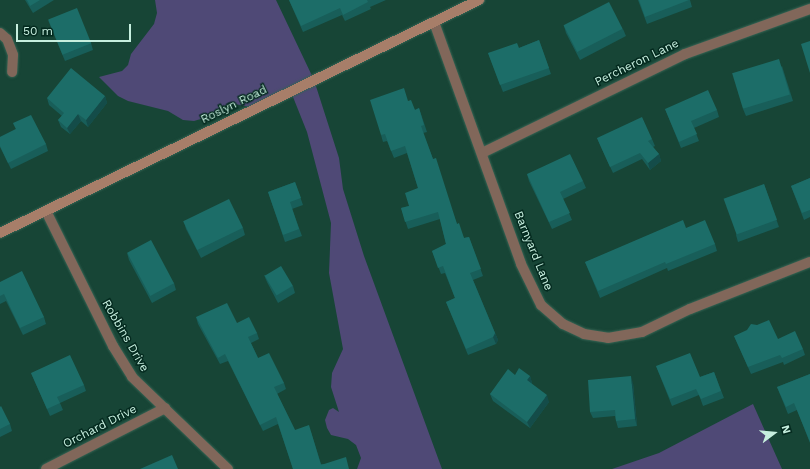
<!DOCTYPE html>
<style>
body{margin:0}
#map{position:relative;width:810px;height:469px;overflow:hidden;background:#174536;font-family:"Work Sans",sans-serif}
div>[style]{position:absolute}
.green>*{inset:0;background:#4f4976}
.roads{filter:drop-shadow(0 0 1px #376454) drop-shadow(0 0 1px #376454)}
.minor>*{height:10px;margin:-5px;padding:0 5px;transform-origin:5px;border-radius:5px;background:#81675a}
.secondary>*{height:10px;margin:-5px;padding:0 5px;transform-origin:5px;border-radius:5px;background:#a77e69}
.wall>*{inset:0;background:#185e59}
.shaded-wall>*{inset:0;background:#144c49}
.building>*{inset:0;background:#1c6d68;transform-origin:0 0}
span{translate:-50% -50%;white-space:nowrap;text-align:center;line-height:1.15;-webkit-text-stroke:3px #042a1f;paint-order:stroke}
.street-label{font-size:12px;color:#c7efdf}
.north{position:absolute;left:754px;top:413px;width:40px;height:40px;-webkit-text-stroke:3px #042a1f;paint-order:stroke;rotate:74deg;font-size:11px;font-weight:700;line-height:16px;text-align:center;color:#c7efdf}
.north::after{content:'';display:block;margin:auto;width:14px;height:18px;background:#c7efdf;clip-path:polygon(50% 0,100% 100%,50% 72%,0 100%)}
.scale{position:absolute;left:16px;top:24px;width:115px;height:18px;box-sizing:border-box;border:2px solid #c7efdf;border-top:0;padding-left:5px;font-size:12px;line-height:14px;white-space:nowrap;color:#c7efdf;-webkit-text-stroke:3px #042a1f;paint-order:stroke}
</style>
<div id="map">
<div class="green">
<div style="clip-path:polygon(155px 0,276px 0,314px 80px,339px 158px,343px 189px,364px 256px,442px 469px,357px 469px,361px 458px,356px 445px,348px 439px,331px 435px,327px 428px,325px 420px,329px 410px,333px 408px,339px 412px,331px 387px,332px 373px,343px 349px,329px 273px,331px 223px,307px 132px,291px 92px,255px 108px,230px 103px,204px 118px,194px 121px,183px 120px,168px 111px,128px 101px,118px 96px,99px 77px,122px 71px,128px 65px,131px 54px,154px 24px,157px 13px)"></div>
<div style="clip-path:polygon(753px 404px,782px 469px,612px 469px,659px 453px)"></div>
</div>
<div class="roads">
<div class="minor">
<div style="left:434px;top:22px;width:257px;rotate:70.2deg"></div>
<div style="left:521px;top:264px;width:46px;rotate:64deg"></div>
<div style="left:541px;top:305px;width:29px;rotate:41deg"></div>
<div style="left:563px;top:324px;width:23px;rotate:25deg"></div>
<div style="left:584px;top:334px;width:24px;rotate:9deg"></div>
<div style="left:608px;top:338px;width:35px;rotate:-10deg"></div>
<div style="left:642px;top:332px;width:53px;rotate:-25.6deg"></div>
<div style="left:690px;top:309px;width:129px;rotate:-21.4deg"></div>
<div style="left:0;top:33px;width:9px;rotate:41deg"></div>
<div style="left:7px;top:39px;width:17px;rotate:69deg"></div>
<div style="left:13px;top:55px;width:17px;rotate:93deg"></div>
<div style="left:482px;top:153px;width:226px;rotate:-26deg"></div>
<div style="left:685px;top:54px;width:133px;rotate:-19.8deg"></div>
<div style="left:46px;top:211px;width:151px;rotate:63.6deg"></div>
<div style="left:113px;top:346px;width:36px;rotate:58deg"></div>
<div style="left:132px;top:377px;width:133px;rotate:43.8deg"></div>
<div style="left:46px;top:469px;width:134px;rotate:-27.1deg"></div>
</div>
<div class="secondary">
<div style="left:0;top:233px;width:533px;rotate:-25.94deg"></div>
</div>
</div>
<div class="wall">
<div style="clip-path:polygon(25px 0,54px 0,33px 13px)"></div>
<div style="clip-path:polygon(289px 0,386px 0,370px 7px,371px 9px,345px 21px,342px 15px,303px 32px)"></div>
<div style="clip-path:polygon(638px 0,691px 0,690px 0,692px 7px,647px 24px)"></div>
<div style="clip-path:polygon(48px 20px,91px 43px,93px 50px,65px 61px)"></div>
<div style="clip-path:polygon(564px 26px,623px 29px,626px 36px,580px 60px,566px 33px)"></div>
<div style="clip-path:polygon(539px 40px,551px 74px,503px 92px,488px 53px,519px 48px)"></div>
<div style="clip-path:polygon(782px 66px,793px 101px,746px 116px,743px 109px)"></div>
<div style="clip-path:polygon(105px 96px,107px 103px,88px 127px,81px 121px,70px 134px,61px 127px,58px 120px,62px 116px,49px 105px,47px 98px)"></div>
<div style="clip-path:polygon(408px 101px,415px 110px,419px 108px,427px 132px,423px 133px,433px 159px,457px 224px,464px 238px,469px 237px,483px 276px,473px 280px,498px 340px,496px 344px,468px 355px,446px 302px,455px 298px,445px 273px,441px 274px,432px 251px,446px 244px,440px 219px,408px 229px,401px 208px,409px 206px,418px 188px,407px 153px,394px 158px,387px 141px,383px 142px,381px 135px)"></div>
<div style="clip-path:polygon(665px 109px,717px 110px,719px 117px,694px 128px,699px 141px,681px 148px)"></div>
<div style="clip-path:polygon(13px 123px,46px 144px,48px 151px,11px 169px,0 147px,0 137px,16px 129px)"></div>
<div style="clip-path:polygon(597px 138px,652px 139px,655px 146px,653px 147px,659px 154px,661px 161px,650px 170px,642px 159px,613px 173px,600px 145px)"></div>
<div style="clip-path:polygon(527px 174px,583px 181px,586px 188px,563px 199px,572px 220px,552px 229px,529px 181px)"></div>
<div style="clip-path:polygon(810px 178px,810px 217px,804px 220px,791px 186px)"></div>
<div style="clip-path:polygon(295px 182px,303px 205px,292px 209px,302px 236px,285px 242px,268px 192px)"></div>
<div style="clip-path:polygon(764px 184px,779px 227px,738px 242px,736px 235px)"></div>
<div style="clip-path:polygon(184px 222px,243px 228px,245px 235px,201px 258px,186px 229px)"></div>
<div style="clip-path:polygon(686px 228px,715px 244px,717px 251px,668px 271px,667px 268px,600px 298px,585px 262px)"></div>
<div style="clip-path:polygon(127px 253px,174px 283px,176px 290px,152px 303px,129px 260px)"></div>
<div style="clip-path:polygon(264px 275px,293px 286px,295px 293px,278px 303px,267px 282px)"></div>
<div style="clip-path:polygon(0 282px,44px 317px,46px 324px,23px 335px,6px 301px,0 304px)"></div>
<div style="clip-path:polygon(196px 317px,237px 323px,257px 333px,259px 339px,251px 343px,258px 358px,284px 383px,286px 389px,277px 394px,295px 430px,311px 432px,321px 464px,348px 464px,293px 469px,278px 424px,263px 431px,228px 361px,220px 364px,198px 324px)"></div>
<div style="clip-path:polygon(734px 336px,778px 339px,803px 349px,805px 355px,784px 365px,783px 362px,751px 374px)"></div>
<div style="clip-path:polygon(656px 366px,700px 377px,714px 372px,724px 398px,703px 406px,699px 395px,672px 406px)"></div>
<div style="clip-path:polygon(31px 373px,84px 385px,86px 391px,60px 403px,63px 410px,50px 416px)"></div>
<div style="clip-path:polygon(810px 374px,810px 443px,797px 410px,788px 414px,777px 387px)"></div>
<div style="clip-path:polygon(515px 375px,530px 376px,532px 383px,531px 384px,549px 402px,530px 428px,493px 401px,490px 394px)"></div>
<div style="clip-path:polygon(633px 383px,637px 426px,618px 428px,616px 421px,615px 416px,593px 418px,590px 412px)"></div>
<div style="clip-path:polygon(0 407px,10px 424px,12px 431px,0 437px)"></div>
</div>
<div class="shaded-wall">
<div style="clip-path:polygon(105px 96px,107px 103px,88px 127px,86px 120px)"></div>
<div style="clip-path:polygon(78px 114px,81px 121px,70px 134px,67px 128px)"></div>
<div style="clip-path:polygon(659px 154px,661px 161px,650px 170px,648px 163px)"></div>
<div style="clip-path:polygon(495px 333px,498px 340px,496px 344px,493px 337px)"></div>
<div style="clip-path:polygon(530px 376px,532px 383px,529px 387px,527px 380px)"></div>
<div style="clip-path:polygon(631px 376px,633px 383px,637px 426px,635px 419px)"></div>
<div style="clip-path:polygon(547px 395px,549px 402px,530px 428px,527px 422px)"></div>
</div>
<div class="building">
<div style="clip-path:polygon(27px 0,40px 0,30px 6px)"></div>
<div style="clip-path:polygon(289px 0,368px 0,367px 0,368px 2px,343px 15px,340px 8px,301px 26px)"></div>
<div style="clip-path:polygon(639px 0,689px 0,645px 17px)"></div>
<div style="left:609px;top:2px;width:30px;height:51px;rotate:63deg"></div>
<div style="left:77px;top:8px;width:38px;height:31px;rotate:68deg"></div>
<div style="clip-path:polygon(539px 40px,549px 68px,500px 85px,488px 53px,517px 43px,519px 48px)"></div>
<div style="clip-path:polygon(810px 41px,810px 73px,801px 44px)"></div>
<div style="left:779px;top:59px;width:37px;height:49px;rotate:73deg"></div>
<div style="clip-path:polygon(71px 68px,105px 96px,86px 120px,78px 114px,67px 128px,58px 120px,64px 113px,47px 98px)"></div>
<div style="clip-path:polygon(404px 88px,408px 101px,411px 100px,415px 110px,419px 108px,424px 125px,421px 126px,433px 159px,436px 158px,457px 224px,459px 223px,464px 238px,469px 237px,481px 269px,470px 273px,495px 333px,493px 337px,466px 349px,446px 302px,455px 298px,443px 266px,438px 268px,432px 251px,446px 244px,438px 212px,405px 222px,401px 208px,409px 206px,405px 193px,418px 188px,405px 146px,391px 151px,385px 134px,381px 135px,370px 100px)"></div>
<div style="clip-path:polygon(708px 90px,717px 110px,691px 121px,697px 134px,679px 142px,665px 109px)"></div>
<div style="clip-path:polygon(31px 115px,46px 144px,8px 163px,0 146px,0 137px,16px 129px,13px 123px)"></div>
<div style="clip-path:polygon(642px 117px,652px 139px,648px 141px,659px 154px,648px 163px,640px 153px,610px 167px,597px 138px)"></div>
<div style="clip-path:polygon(570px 154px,583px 181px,560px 192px,570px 213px,549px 222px,527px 174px)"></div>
<div style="clip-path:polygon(810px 178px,810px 210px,802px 213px,791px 186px)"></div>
<div style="clip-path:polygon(295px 182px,301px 198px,290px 202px,299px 229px,283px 235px,268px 192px)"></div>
<div style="left:764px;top:184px;width:38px;height:43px;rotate:70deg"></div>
<div style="left:229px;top:199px;width:32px;height:51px;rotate:64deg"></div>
<div style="clip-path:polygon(683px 220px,686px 228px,705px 220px,715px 244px,666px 264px,665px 262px,598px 291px,585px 262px)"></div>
<div style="left:151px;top:240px;width:49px;height:27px;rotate:62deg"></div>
<div style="left:281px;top:266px;width:23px;height:19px;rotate:59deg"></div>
<div style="clip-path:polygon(22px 271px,44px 317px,20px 328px,4px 294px,0 296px,0 282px)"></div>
<div style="clip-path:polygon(227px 303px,237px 323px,249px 317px,257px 333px,248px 337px,258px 358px,269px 353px,284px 383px,274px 387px,295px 430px,309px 425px,321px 465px,346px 457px,349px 469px,293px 469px,276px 417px,260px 425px,225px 354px,218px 358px,196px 317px)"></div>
<div style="clip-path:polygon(769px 320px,778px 339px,795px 331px,803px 349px,782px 358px,780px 355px,748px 367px,734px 336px,747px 330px,751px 324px,757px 325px)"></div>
<div style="clip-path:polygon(690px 353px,700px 377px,714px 372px,721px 391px,701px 399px,696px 389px,670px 399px,656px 366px)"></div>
<div style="clip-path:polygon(70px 355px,84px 385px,57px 397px,60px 403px,47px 409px,31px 373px)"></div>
<div style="clip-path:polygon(519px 368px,530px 376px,527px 380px,547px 395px,527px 422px,490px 394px,508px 369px,515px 375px)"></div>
<div style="clip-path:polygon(810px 374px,810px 442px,794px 403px,786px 407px,777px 387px)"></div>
<div style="clip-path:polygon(631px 376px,635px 419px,616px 421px,615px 410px,590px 412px,588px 380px)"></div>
<div style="clip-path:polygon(1px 406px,10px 424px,0 429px,0 407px)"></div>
<div style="clip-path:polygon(172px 455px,178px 469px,140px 469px)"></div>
</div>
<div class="street-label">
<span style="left:637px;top:63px;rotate:-26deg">Percheron Lane</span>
<span style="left:234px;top:105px;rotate:-26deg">Roslyn Road</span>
<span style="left:533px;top:251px;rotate:68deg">Barnyard Lane</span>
<span style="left:125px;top:336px;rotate:60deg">Robbins Drive</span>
<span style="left:100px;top:427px;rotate:-27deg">Orchard Drive</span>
</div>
<div class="north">N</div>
<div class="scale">50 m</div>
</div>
